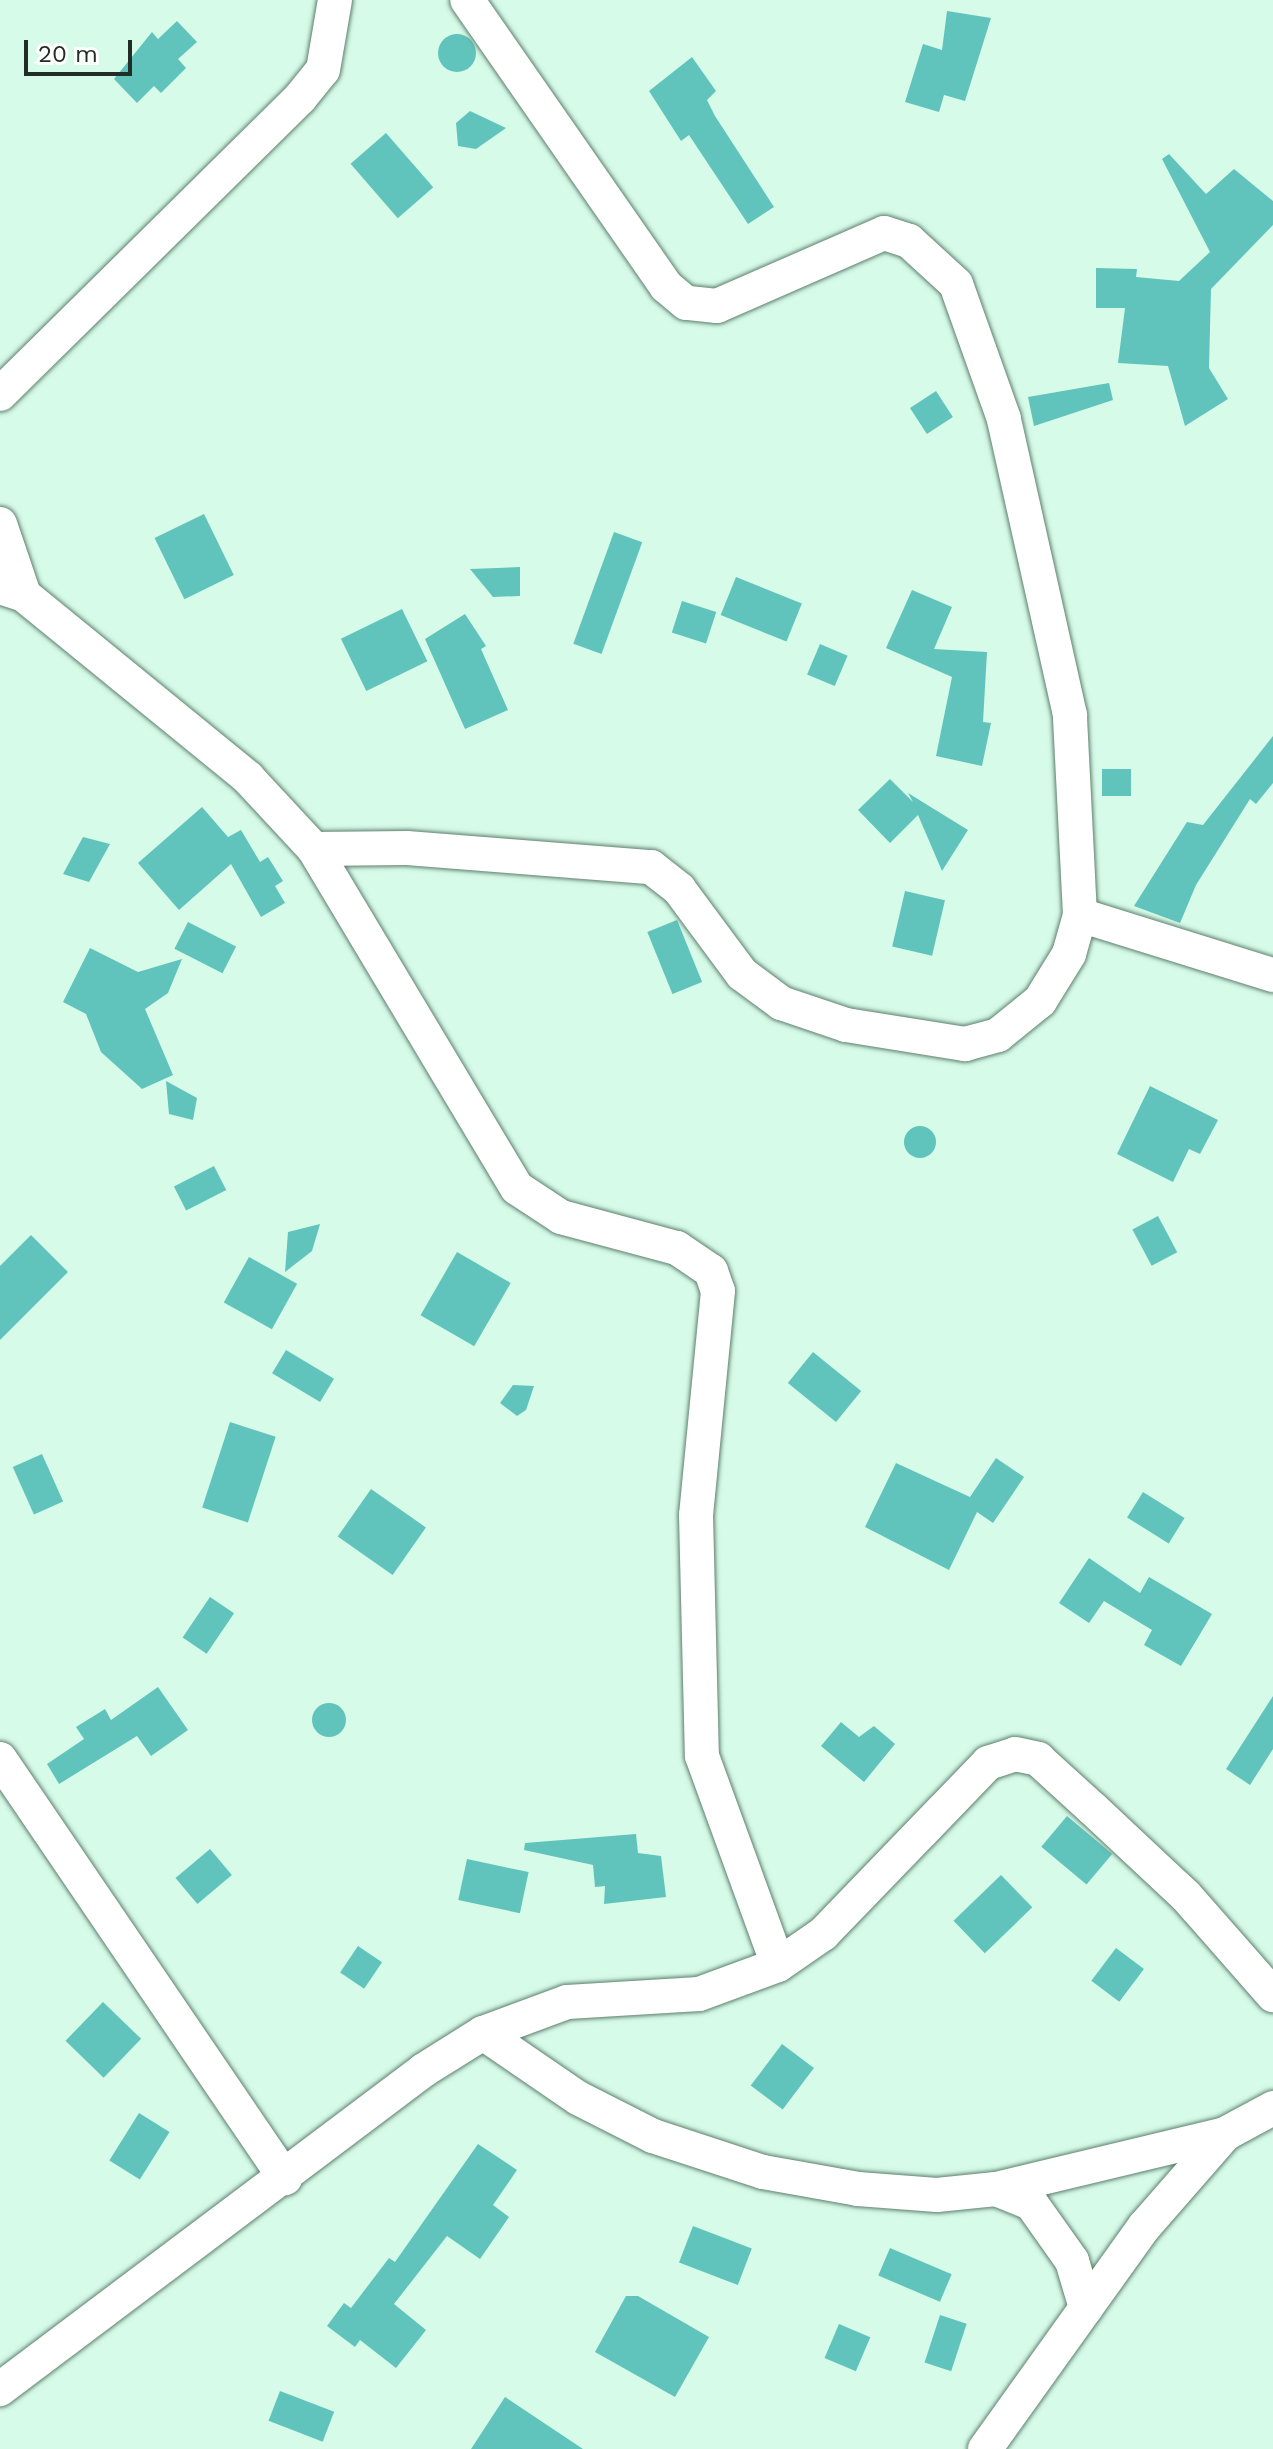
<!DOCTYPE html>
<style>
body{margin:0}
#map{position:relative;width:1273px;height:2449px;overflow:hidden;background:#d6fbe8;font-family:"Work Sans",sans-serif}
div>[style]{position:absolute}
.building>*{inset:0;background:#61c4bc;transform-origin:0 0}
.round{border-radius:50%}
.roads{filter:drop-shadow(0 0 2px #5e7f6e) drop-shadow(0 0 2px #5e7f6e)}
.minor>*{height:34px;margin:-17px;padding:0 17px;transform-origin:17px;border-radius:17px;background:#fff}
span{translate:-50% -50%;white-space:nowrap;text-align:center;line-height:1.15;-webkit-text-stroke:6px #fefefe;paint-order:stroke}
.scale{position:absolute;left:24px;top:40px;width:108px;height:36px;box-sizing:border-box;border:4px solid #202e27;border-top:0;padding-left:10px;font-size:24px;line-height:28px;white-space:nowrap;color:#202e27;-webkit-text-stroke:6px #fefefe;paint-order:stroke}
</style>
<div id="map">
<div class="building">
<div style="clip-path:polygon(947px 11px,991px 18px,965px 101px,944px 95px,939px 112px,905px 102px,923px 44px,942px 50px)"></div>
<div style="clip-path:polygon(177px 21px,197px 42px,178px 59px,186px 68px,161px 93px,154px 86px,137px 103px,114px 79px,152px 32px,158px 39px)"></div>
<div class="round" style="left:438px;top:34px;width:38px;height:38px"></div>
<div style="clip-path:polygon(692px 57px,716px 91px,707px 100px,715px 116px,774px 207px,748px 224px,689px 135px,681px 141px,649px 91px)"></div>
<div style="clip-path:polygon(470px 111px,506px 128px,476px 149px,458px 146px,456px 123px)"></div>
<div style="left:386px;top:133px;width:72px;height:47px;rotate:49deg"></div>
<div style="clip-path:polygon(1169px 154px,1206px 194px,1234px 169px,1273px 201px,1273px 225px,1211px 289px,1209px 368px,1228px 399px,1185px 426px,1168px 366px,1118px 363px,1125px 308px,1096px 308px,1096px 268px,1137px 269px,1136px 277px,1179px 281px,1210px 252px,1162px 159px)"></div>
<div style="clip-path:polygon(1109px 383px,1113px 400px,1034px 426px,1028px 397px)"></div>
<div style="left:936px;top:391px;width:31px;height:31px;rotate:57deg"></div>
<div style="left:204px;top:514px;width:68px;height:55px;rotate:64deg"></div>
<div style="left:614px;top:532px;width:30px;height:119px;rotate:20deg"></div>
<div style="clip-path:polygon(520px 567px,520px 596px,493px 597px,470px 569px)"></div>
<div style="left:736px;top:577px;width:71px;height:41px;rotate:22deg"></div>
<div style="clip-path:polygon(912px 590px,952px 607px,934px 649px,987px 652px,983px 722px,991px 723px,982px 766px,936px 756px,952px 677px,886px 648px)"></div>
<div style="left:682px;top:601px;width:36px;height:33px;rotate:18deg"></div>
<div style="left:402px;top:609px;width:58px;height:68px;rotate:64deg"></div>
<div style="clip-path:polygon(465px 614px,486px 646px,481px 649px,508px 710px,465px 729px,425px 639px)"></div>
<div style="left:820px;top:644px;width:30px;height:33px;rotate:23deg"></div>
<div style="clip-path:polygon(1273px 736px,1273px 783px,1256px 804px,1250px 799px,1196px 885px,1180px 923px,1134px 906px,1187px 822px,1203px 825px)"></div>
<div style="left:1102px;top:769px;width:29px;height:27px"></div>
<div style="clip-path:polygon(890px 779px,913px 802px,908px 793px,968px 830px,942px 871px,918px 815px,890px 843px,858px 810px)"></div>
<div style="clip-path:polygon(202px 807px,228px 837px,241px 830px,260px 862px,268px 857px,283px 881px,275px 886px,285px 903px,261px 917px,231px 864px,179px 910px,138px 863px)"></div>
<div style="clip-path:polygon(83px 837px,110px 844px,89px 882px,63px 874px)"></div>
<div style="left:905px;top:891px;width:41px;height:57px;rotate:13deg"></div>
<div style="left:677px;top:920px;width:67px;height:32px;rotate:68deg"></div>
<div style="left:188px;top:922px;width:54px;height:30px;rotate:27deg"></div>
<div style="clip-path:polygon(90px 948px,138px 972px,182px 959px,168px 993px,145px 1009px,173px 1075px,142px 1089px,101px 1052px,86px 1014px,63px 1002px)"></div>
<div style="clip-path:polygon(166px 1081px,197px 1098px,193px 1120px,169px 1114px)"></div>
<div style="clip-path:polygon(1150px 1086px,1218px 1120px,1200px 1154px,1189px 1149px,1173px 1182px,1117px 1154px)"></div>
<div class="round" style="left:904px;top:1126px;width:32px;height:32px"></div>
<div style="left:214px;top:1166px;width:27px;height:45px;rotate:63deg"></div>
<div style="left:1158px;top:1216px;width:41px;height:29px;rotate:62deg"></div>
<div style="clip-path:polygon(320px 1224px,312px 1251px,285px 1272px,288px 1232px)"></div>
<div style="clip-path:polygon(31px 1235px,68px 1272px,0 1340px,0 1266px)"></div>
<div style="left:457px;top:1252px;width:62px;height:73px;rotate:30deg"></div>
<div style="left:249px;top:1257px;width:55px;height:52px;rotate:29deg"></div>
<div style="left:286px;top:1350px;width:56px;height:27px;rotate:31deg"></div>
<div style="left:813px;top:1352px;width:62px;height:40px;rotate:39deg"></div>
<div style="clip-path:polygon(513px 1385px,534px 1386px,526px 1410px,517px 1416px,500px 1403px)"></div>
<div style="left:230px;top:1422px;width:48px;height:90px;rotate:18deg"></div>
<div style="left:42px;top:1454px;width:52px;height:32px;rotate:66deg"></div>
<div style="clip-path:polygon(996px 1458px,1024px 1477px,993px 1523px,977px 1512px,949px 1570px,865px 1527px,896px 1463px,970px 1497px)"></div>
<div style="left:371px;top:1489px;width:67px;height:58px;rotate:35deg"></div>
<div style="left:1143px;top:1492px;width:49px;height:30px;rotate:32deg"></div>
<div style="clip-path:polygon(1089px 1558px,1140px 1593px,1149px 1577px,1212px 1614px,1181px 1666px,1144px 1645px,1152px 1630px,1104px 1601px,1089px 1623px,1059px 1603px)"></div>
<div style="left:210px;top:1597px;width:29px;height:49px;rotate:34deg"></div>
<div style="clip-path:polygon(158px 1687px,188px 1730px,151px 1756px,137px 1736px,59px 1784px,47px 1764px,84px 1739px,76px 1727px,105px 1709px,111px 1720px)"></div>
<div style="clip-path:polygon(1273px 1696px,1273px 1749px,1250px 1785px,1226px 1769px)"></div>
<div class="round" style="left:312px;top:1703px;width:34px;height:34px"></div>
<div style="clip-path:polygon(841px 1722px,859px 1737px,874px 1726px,895px 1744px,864px 1782px,821px 1746px)"></div>
<div style="left:1067px;top:1816px;width:59px;height:40px;rotate:40deg"></div>
<div style="clip-path:polygon(636px 1834px,638px 1853px,661px 1856px,666px 1897px,604px 1904px,605px 1886px,595px 1887px,593px 1865px,524px 1850px,525px 1843px)"></div>
<div style="left:210px;top:1849px;width:34px;height:45px;rotate:50deg"></div>
<div style="left:467px;top:1859px;width:63px;height:42px;rotate:12deg"></div>
<div style="left:1001px;top:1875px;width:45px;height:66px;rotate:46deg"></div>
<div style="left:358px;top:1946px;width:29px;height:32px;rotate:34deg"></div>
<div style="left:1116px;top:1948px;width:35px;height:41px;rotate:37deg"></div>
<div style="left:103px;top:2002px;width:53px;height:54px;rotate:44deg"></div>
<div style="left:782px;top:2044px;width:40px;height:52px;rotate:37deg"></div>
<div style="left:139px;top:2113px;width:36px;height:56px;rotate:32deg"></div>
<div style="clip-path:polygon(478px 2144px,517px 2170px,493px 2205px,509px 2217px,480px 2259px,447px 2236px,394px 2304px,426px 2330px,396px 2368px,360px 2340px,355px 2347px,327px 2326px,344px 2303px,351px 2308px,389px 2258px,395px 2262px)"></div>
<div style="left:693px;top:2226px;width:63px;height:39px;rotate:21deg"></div>
<div style="left:890px;top:2248px;width:67px;height:30px;rotate:23deg"></div>
<div style="clip-path:polygon(626px 2296px,638px 2296px,709px 2337px,675px 2397px,595px 2352px)"></div>
<div style="left:940px;top:2315px;width:28px;height:50px;rotate:18deg"></div>
<div style="left:839px;top:2324px;width:34px;height:37px;rotate:23deg"></div>
<div style="left:280px;top:2391px;width:58px;height:32px;rotate:21deg"></div>
<div style="clip-path:polygon(505px 2397px,583px 2449px,471px 2449px)"></div>
</div>
<div class="roads">
<div class="minor">
<div style="left:0;top:394px;width:421px;rotate:-44.6deg"></div>
<div style="left:300px;top:98px;width:36px;rotate:-51deg"></div>
<div style="left:323px;top:70px;width:71px;rotate:-80.3deg"></div>
<div style="left:0;top:524px;width:75px;rotate:71.3deg"></div>
<div style="left:0;top:587px;width:25px;rotate:18deg"></div>
<div style="left:24px;top:595px;width:289px;rotate:39.2deg"></div>
<div style="left:248px;top:778px;width:97px;rotate:47.1deg"></div>
<div style="left:314px;top:849px;width:395px;rotate:59.1deg"></div>
<div style="left:517px;top:1188px;width:53px;rotate:33.4deg"></div>
<div style="left:561px;top:1217px;width:120px;rotate:15deg"></div>
<div style="left:677px;top:1248px;width:41px;rotate:34.1deg"></div>
<div style="left:711px;top:1271px;width:21px;rotate:71deg"></div>
<div style="left:718px;top:1291px;width:225px;rotate:95.6deg"></div>
<div style="left:696px;top:1515px;width:241px;rotate:88.6deg"></div>
<div style="left:702px;top:1756px;width:222px;rotate:70deg"></div>
<div style="left:778px;top:1965px;width:84px;rotate:159.8deg"></div>
<div style="left:699px;top:1994px;width:132px;rotate:176.5deg"></div>
<div style="left:567px;top:2002px;width:90px;rotate:159.7deg"></div>
<div style="left:483px;top:2033px;width:70px;rotate:147.9deg"></div>
<div style="left:424px;top:2070px;width:531px;rotate:143.04deg"></div>
<div style="left:314px;top:849px;width:93px;rotate:-0.6deg"></div>
<div style="left:407px;top:848px;width:245px;rotate:4.5deg"></div>
<div style="left:651px;top:867px;width:36px;rotate:38deg"></div>
<div style="left:679px;top:889px;width:106px;rotate:53.5deg"></div>
<div style="left:742px;top:974px;width:49px;rotate:36.6deg"></div>
<div style="left:781px;top:1003px;width:69px;rotate:18.7deg"></div>
<div style="left:846px;top:1025px;width:121px;rotate:9.1deg"></div>
<div style="left:965px;top:1044px;width:34px;rotate:-15deg"></div>
<div style="left:998px;top:1035px;width:54px;rotate:-39deg"></div>
<div style="left:1040px;top:1001px;width:55px;rotate:-58.3deg"></div>
<div style="left:1069px;top:954px;width:41px;rotate:-74.2deg"></div>
<div style="left:1080px;top:915px;width:200px;rotate:-92.9deg"></div>
<div style="left:1070px;top:715px;width:303px;rotate:-102.6deg"></div>
<div style="left:1004px;top:419px;width:143px;rotate:-109.6deg"></div>
<div style="left:956px;top:284px;width:64px;rotate:-137.5deg"></div>
<div style="left:909px;top:241px;width:26px;rotate:-162deg"></div>
<div style="left:884px;top:233px;width:182px;rotate:156.4deg"></div>
<div style="left:717px;top:306px;width:31px;rotate:-174deg"></div>
<div style="left:686px;top:303px;width:26px;rotate:-140deg"></div>
<div style="left:666px;top:286px;width:348px;rotate:-124.8deg"></div>
<div style="left:1080px;top:915px;width:202px;rotate:17.3deg"></div>
<div style="left:0;top:1759px;width:507px;rotate:55.78deg"></div>
<div style="left:778px;top:1965px;width:55px;rotate:-34.6deg"></div>
<div style="left:823px;top:1934px;width:238px;rotate:-46deg"></div>
<div style="left:988px;top:1763px;width:28px;rotate:-18deg"></div>
<div style="left:1015px;top:1754px;width:24px;rotate:12deg"></div>
<div style="left:1038px;top:1759px;width:74px;rotate:42.3deg"></div>
<div style="left:1093px;top:1809px;width:127px;rotate:43.1deg"></div>
<div style="left:1186px;top:1896px;width:132px;rotate:48.7deg"></div>
<div style="left:483px;top:2033px;width:115px;rotate:34.4deg"></div>
<div style="left:578px;top:2098px;width:84px;rotate:26.9deg"></div>
<div style="left:653px;top:2136px;width:116px;rotate:18.1deg"></div>
<div style="left:763px;top:2172px;width:97px;rotate:10.1deg"></div>
<div style="left:858px;top:2189px;width:79px;rotate:4.3deg"></div>
<div style="left:937px;top:2195px;width:59px;rotate:-5.8deg"></div>
<div style="left:996px;top:2189px;width:38px;rotate:22deg"></div>
<div style="left:1031px;top:2203px;width:71px;rotate:54.7deg"></div>
<div style="left:1072px;top:2261px;width:49px;rotate:73.4deg"></div>
<div style="left:996px;top:2189px;width:236px;rotate:-13.5deg"></div>
<div style="left:985px;top:2449px;width:273px;rotate:-54.4deg"></div>
<div style="left:1144px;top:2227px;width:123px;rotate:-48.9deg"></div>
<div style="left:1225px;top:2134px;width:55px;rotate:-28.4deg"></div>
</div>
</div>
<div class="scale">20 m</div>
</div>
